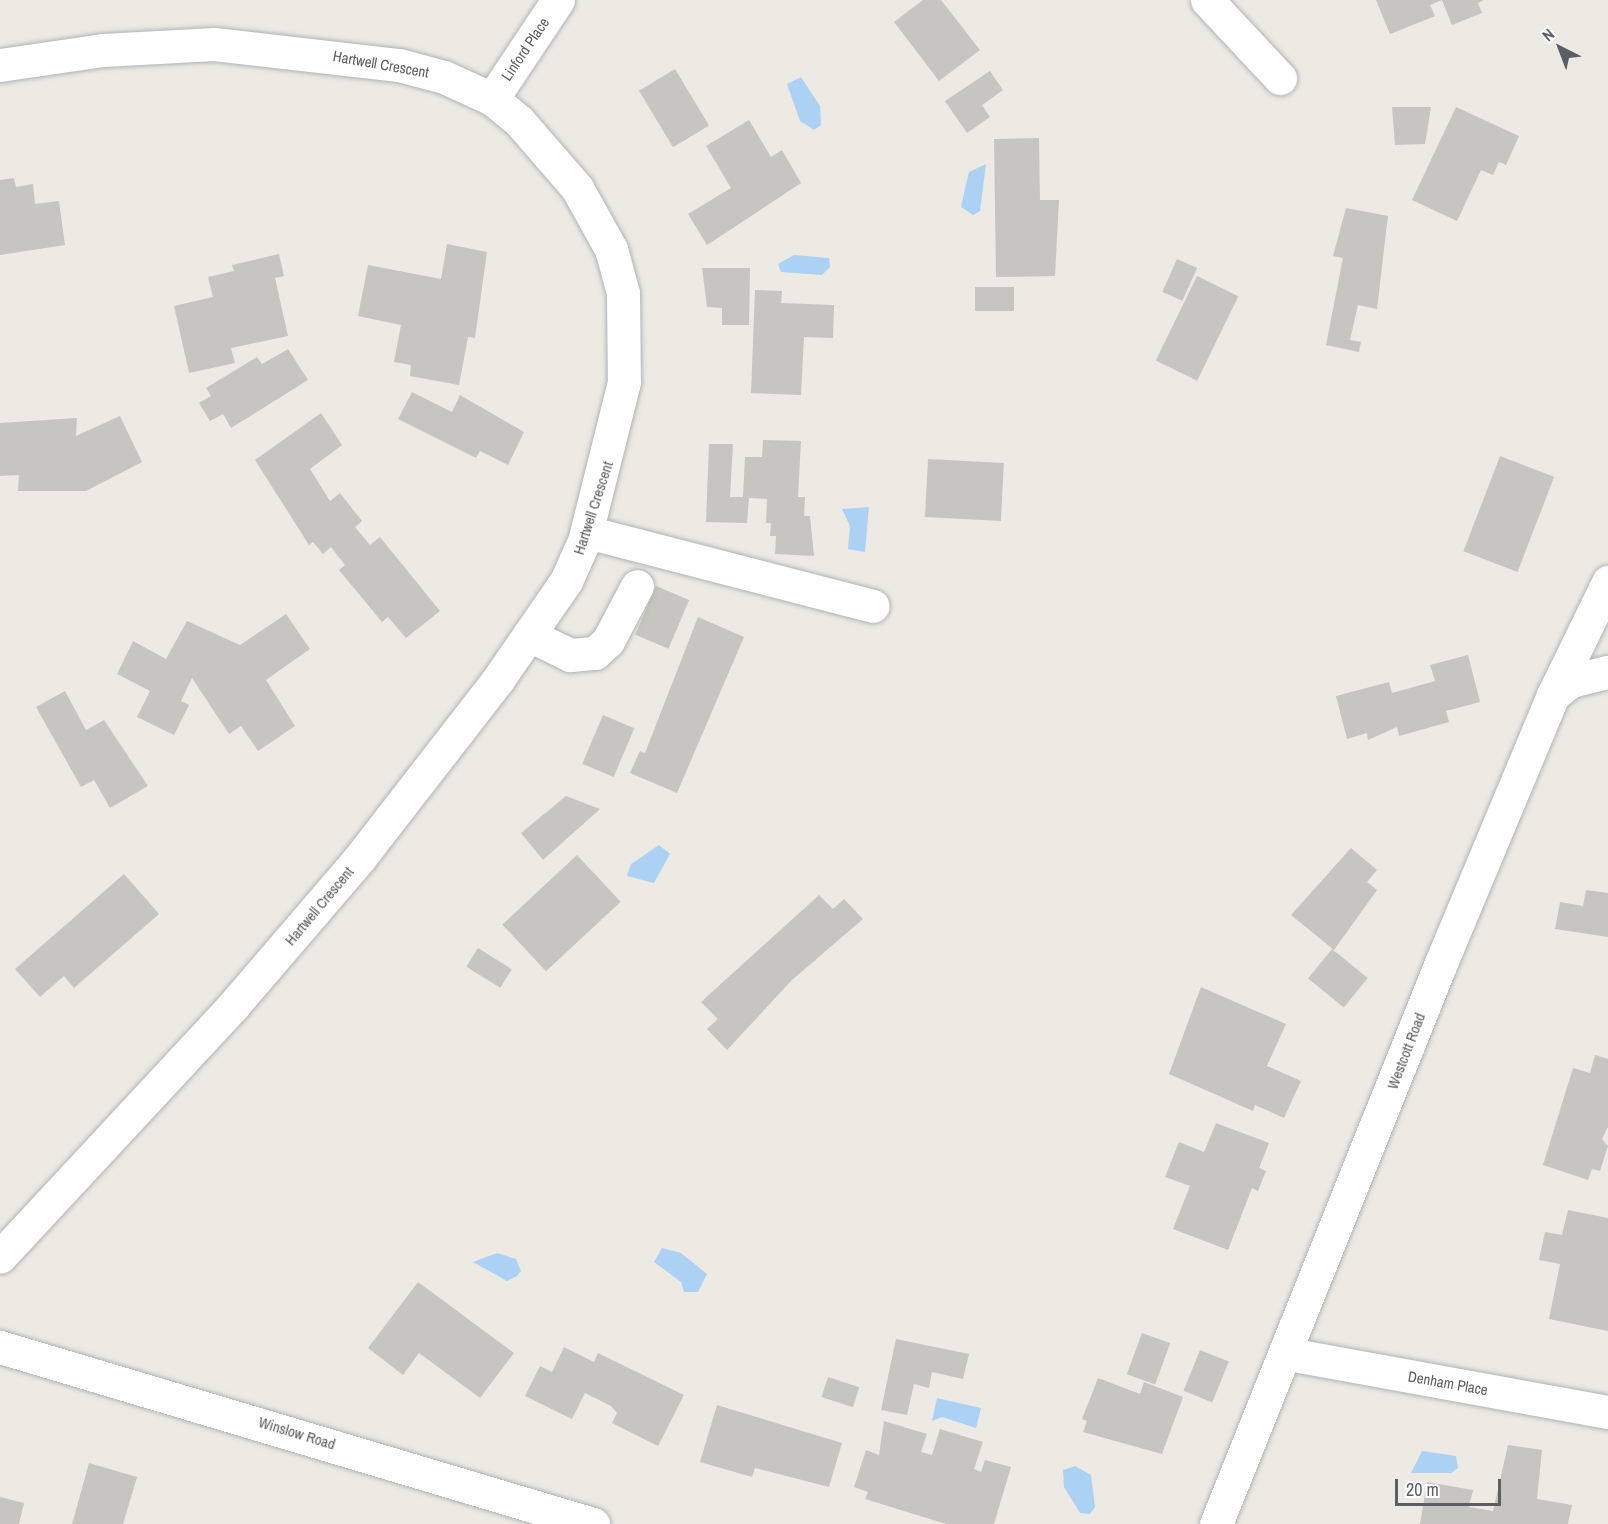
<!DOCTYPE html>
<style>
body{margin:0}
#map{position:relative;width:1608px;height:1524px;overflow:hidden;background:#eceae3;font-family:"Archivo Narrow",sans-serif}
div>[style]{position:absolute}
.water>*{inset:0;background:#abd2f4}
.building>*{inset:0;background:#c7c5c0;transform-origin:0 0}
.roads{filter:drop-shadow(0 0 2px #b1b3b7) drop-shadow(0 0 2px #b1b3b7)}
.minor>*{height:33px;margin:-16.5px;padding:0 16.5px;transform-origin:16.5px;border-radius:16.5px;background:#fff}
span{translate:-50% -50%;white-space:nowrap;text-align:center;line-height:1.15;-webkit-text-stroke:4.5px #fff;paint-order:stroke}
.street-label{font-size:15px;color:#5b5e62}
.north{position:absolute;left:1530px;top:18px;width:60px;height:60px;-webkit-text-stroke:4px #fff;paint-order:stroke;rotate:318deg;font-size:16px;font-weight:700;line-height:24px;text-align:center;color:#5b5e62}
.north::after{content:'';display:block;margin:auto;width:21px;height:27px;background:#5b5e62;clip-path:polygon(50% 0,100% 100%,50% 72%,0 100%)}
.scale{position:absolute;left:1395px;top:1479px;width:106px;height:27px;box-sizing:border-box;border:3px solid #5b5e62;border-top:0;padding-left:8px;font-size:18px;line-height:21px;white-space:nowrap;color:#5b5e62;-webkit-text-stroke:4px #fff;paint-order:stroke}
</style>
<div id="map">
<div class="water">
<div style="clip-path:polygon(801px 77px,820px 106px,821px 125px,814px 130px,800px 121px,787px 84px)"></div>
<div style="clip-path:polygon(986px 164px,980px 211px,973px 215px,961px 207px,964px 193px,969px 172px)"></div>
<div style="clip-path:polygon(794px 255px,829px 258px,830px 267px,822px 275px,781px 272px,778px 264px)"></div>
<div style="clip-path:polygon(869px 507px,865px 552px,848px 549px,850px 526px,842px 509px)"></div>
<div style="clip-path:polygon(659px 845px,670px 854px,654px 883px,627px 876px,631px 864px)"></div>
<div style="clip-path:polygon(662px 1248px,681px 1253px,707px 1274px,698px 1292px,684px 1292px,681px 1282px,654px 1262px)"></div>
<div style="clip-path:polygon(497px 1253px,516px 1259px,521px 1271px,517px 1276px,507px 1281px,473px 1262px)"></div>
<div style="clip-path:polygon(937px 1398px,981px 1408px,976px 1428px,942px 1417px,932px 1421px)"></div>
<div style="clip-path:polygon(1422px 1451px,1456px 1456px,1458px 1468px,1451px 1473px,1411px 1473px)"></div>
<div style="clip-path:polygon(1075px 1466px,1091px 1475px,1095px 1507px,1090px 1514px,1080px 1513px,1064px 1487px,1063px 1470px)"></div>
</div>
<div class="building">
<div style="clip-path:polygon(923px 0,941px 0,980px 50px,939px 81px,894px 22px)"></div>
<div style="clip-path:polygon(1376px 0,1484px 0,1478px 3px,1482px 13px,1452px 25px,1442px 0,1430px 5px,1435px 16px,1390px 34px)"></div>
<div style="left:675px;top:69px;width:66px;height:42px;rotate:59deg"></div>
<div style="clip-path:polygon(990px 71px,1003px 90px,982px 105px,990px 117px,967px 133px,945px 101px)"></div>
<div style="clip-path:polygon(1392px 107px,1431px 107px,1425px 144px,1395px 145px)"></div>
<div style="clip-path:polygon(1456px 107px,1519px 136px,1506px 165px,1499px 162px,1493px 175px,1481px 170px,1457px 221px,1412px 200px)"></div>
<div style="clip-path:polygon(749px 120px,771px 157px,782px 150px,801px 183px,707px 245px,688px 214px,731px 188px,706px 146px)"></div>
<div style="clip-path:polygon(1039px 138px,1040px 200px,1059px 200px,1055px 276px,996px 277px,994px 139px)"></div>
<div style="clip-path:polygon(14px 178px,16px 187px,33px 184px,35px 204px,59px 201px,65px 245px,0 255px,0 180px)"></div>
<div style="clip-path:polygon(1346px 208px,1388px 216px,1377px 309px,1358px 305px,1350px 340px,1361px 342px,1359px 352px,1326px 345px,1343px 258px,1333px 256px)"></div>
<div style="clip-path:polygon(447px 244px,487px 252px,475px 338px,468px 337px,459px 385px,410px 376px,411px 365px,394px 362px,401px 325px,358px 316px,368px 265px,441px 279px)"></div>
<div style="clip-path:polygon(279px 254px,284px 276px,275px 278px,288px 336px,231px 348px,235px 363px,189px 373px,174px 306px,213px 297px,208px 277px,234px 271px,232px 265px)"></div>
<div style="left:1177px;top:259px;width:22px;height:36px;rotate:24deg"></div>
<div style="clip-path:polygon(702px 268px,750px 268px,749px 325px,722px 325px,722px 308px,707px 307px)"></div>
<div style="left:1197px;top:276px;width:46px;height:94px;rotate:26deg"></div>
<div style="left:975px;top:287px;width:39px;height:24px"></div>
<div style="clip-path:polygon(755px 290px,782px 291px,781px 303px,834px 305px,833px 338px,804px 337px,801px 395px,751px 393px)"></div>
<div style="clip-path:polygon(288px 349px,308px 380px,231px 428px,223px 414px,210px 421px,199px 403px,211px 396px,206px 388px,257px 357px,262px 364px)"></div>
<div style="clip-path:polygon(412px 392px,452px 412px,460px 395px,524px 432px,508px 465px,480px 451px,476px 458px,398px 419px)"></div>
<div style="clip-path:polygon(321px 413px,342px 445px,310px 469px,330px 501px,340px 493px,362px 521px,355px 527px,370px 545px,380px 537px,440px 611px,406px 638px,388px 617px,382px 622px,339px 570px,345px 565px,331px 547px,323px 554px,313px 542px,309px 545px,255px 460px)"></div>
<div style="clip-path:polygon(120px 416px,142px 462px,86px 491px,18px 491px,19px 475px,0 476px,0 423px,77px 418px,76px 436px)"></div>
<div style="clip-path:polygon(763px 440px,801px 441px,798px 497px,805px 497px,804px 516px,810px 516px,814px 556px,775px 554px,776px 536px,770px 536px,771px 523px,766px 523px,767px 499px,749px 498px,747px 523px,706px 522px,709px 444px,733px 444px,730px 497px,743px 497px,745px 457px,762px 457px)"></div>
<div style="left:1500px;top:456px;width:58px;height:102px;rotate:21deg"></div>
<div style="left:928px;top:459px;width:76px;height:58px;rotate:3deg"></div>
<div style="left:656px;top:586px;width:36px;height:53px;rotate:23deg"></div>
<div style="clip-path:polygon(286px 614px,310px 649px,266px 680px,295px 726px,258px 751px,241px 726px,229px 734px,192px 678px,181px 701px,189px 705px,174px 735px,137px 717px,150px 691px,117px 674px,133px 641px,166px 659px,187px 621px,240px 645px)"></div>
<div style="clip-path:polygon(698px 617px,744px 637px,677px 793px,630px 773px,640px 751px,645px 753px)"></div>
<div style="clip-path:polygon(1468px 655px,1480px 702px,1446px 711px,1449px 722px,1399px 736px,1397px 727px,1368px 740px,1367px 733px,1347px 739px,1336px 696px,1389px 682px,1392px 693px,1435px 681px,1430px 665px)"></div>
<div style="clip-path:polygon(65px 691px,86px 730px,104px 720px,148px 786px,110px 808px,94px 780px,81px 787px,36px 707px)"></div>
<div style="left:603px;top:715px;width:34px;height:53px;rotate:23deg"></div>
<div style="clip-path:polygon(566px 796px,600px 809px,543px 860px,521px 833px)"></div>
<div style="clip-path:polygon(1351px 848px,1377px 870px,1367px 882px,1377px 890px,1334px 950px,1291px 915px)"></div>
<div style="left:577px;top:855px;width:64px;height:102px;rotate:47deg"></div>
<div style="clip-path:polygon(124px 874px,159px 914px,74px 988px,64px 976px,40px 997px,15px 969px)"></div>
<div style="clip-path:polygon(1586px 890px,1608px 893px,1608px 937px,1555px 929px,1560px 902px,1583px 906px)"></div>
<div style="clip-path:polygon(819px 895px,833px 909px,844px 899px,863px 919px,792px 980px,727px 1050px,707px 1029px,718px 1019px,701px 1002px)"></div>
<div style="left:478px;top:948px;width:40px;height:22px;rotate:32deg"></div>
<div style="left:1332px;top:949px;width:46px;height:38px;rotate:39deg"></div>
<div style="clip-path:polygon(1201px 987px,1286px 1024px,1267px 1066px,1301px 1081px,1284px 1118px,1255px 1105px,1253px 1111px,1169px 1074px)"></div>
<div style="clip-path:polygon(1595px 1055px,1608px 1059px,1608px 1127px,1602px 1139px,1608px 1146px,1600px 1171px,1592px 1169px,1588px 1180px,1543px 1165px,1573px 1068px,1590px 1073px)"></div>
<div style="clip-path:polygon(1216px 1123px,1269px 1143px,1259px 1168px,1266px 1171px,1258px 1191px,1252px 1188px,1228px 1250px,1173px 1229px,1190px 1186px,1165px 1177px,1179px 1142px,1204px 1152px)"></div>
<div style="clip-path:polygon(1568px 1210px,1608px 1218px,1608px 1331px,1549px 1319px,1560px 1264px,1539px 1260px,1545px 1232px,1562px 1235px)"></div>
<div style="clip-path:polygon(418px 1282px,514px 1353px,480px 1398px,419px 1353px,403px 1375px,368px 1348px)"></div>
<div style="left:1142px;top:1333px;width:30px;height:44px;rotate:20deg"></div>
<div style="clip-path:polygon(896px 1339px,969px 1354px,963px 1379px,932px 1372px,929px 1388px,914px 1384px,907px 1415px,881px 1410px)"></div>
<div style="clip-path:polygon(564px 1347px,594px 1362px,598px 1353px,684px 1395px,658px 1446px,612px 1423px,617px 1413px,611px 1406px,585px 1393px,572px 1419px,525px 1396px,540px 1366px,552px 1372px)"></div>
<div style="left:1200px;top:1350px;width:31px;height:44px;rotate:22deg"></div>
<div style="left:828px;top:1377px;width:33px;height:21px;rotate:18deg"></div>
<div style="clip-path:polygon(1098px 1378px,1140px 1394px,1144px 1382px,1183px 1397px,1162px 1454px,1083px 1432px,1087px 1421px,1082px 1419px)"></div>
<div style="clip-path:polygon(717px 1405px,842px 1443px,829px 1487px,755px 1468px,752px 1477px,700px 1462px)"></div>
<div style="clip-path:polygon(884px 1421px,927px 1434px,921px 1452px,932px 1455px,940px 1429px,983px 1442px,974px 1469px,981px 1472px,985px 1460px,1011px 1467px,994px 1524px,946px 1524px,865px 1499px,868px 1492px,854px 1487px,866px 1450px,879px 1455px)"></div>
<div style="clip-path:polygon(1508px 1445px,1542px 1450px,1537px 1499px,1572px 1505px,1568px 1524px,1420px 1524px,1427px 1482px,1473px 1490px,1469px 1507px,1493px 1511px)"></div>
<div style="clip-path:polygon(89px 1463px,137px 1477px,123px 1524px,72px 1524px)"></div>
<div style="clip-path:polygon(0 1497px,24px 1503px,19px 1524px,0 1524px)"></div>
</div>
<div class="roads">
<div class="minor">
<div style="left:1207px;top:0;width:107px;rotate:46.9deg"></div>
<div style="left:0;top:65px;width:104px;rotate:-8.3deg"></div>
<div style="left:103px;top:50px;width:111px;rotate:-3.1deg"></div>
<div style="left:214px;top:44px;width:186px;rotate:6.5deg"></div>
<div style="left:399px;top:65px;width:47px;rotate:14.9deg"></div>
<div style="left:444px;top:77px;width:53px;rotate:24.6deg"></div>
<div style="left:492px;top:99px;width:35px;rotate:39deg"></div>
<div style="left:519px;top:121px;width:89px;rotate:49.1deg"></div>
<div style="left:577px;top:188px;width:70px;rotate:60.9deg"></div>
<div style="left:611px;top:249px;width:46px;rotate:74.7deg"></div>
<div style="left:623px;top:293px;width:89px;rotate:89.4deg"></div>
<div style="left:624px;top:382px;width:164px;rotate:104.1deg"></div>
<div style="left:584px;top:541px;width:44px;rotate:114.2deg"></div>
<div style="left:566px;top:581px;width:121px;rotate:124.6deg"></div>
<div style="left:497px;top:681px;width:225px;rotate:127.8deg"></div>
<div style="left:359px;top:859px;width:194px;rotate:130.6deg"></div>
<div style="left:233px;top:1006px;width:342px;rotate:132.9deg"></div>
<div style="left:492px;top:99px;width:119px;rotate:-56.3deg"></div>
<div style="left:587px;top:532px;width:295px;rotate:14.5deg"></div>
<div style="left:529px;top:635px;width:46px;rotate:26deg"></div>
<div style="left:570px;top:655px;width:25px;rotate:-5deg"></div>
<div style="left:595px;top:653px;width:18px;rotate:-43deg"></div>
<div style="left:608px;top:641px;width:62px;rotate:-62.2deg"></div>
<div style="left:1553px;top:695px;width:23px;rotate:-38deg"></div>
<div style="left:1571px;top:681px;width:38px;rotate:-14deg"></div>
<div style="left:0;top:1347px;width:619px;rotate:16.62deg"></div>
<div style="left:1288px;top:1354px;width:325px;rotate:10.3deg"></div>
<div style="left:1216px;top:1524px;width:604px;rotate:-68.15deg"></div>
<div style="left:1441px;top:963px;width:290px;rotate:-67.3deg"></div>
<div style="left:1553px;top:695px;width:126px;rotate:-64deg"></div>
</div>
</div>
<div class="street-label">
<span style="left:525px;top:49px;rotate:-56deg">Linford Place</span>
<span style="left:381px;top:64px;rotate:10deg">Hartwell Crescent</span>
<span style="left:593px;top:508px;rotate:-72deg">Hartwell Crescent</span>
<span style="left:319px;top:906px;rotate:-50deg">Hartwell Crescent</span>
<span style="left:1406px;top:1051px;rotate:-69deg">Westcott Road</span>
<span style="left:1448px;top:1383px;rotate:10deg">Denham Place</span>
<span style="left:297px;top:1433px;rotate:17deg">Winslow Road</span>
</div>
<div class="north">N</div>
<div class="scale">20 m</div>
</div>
